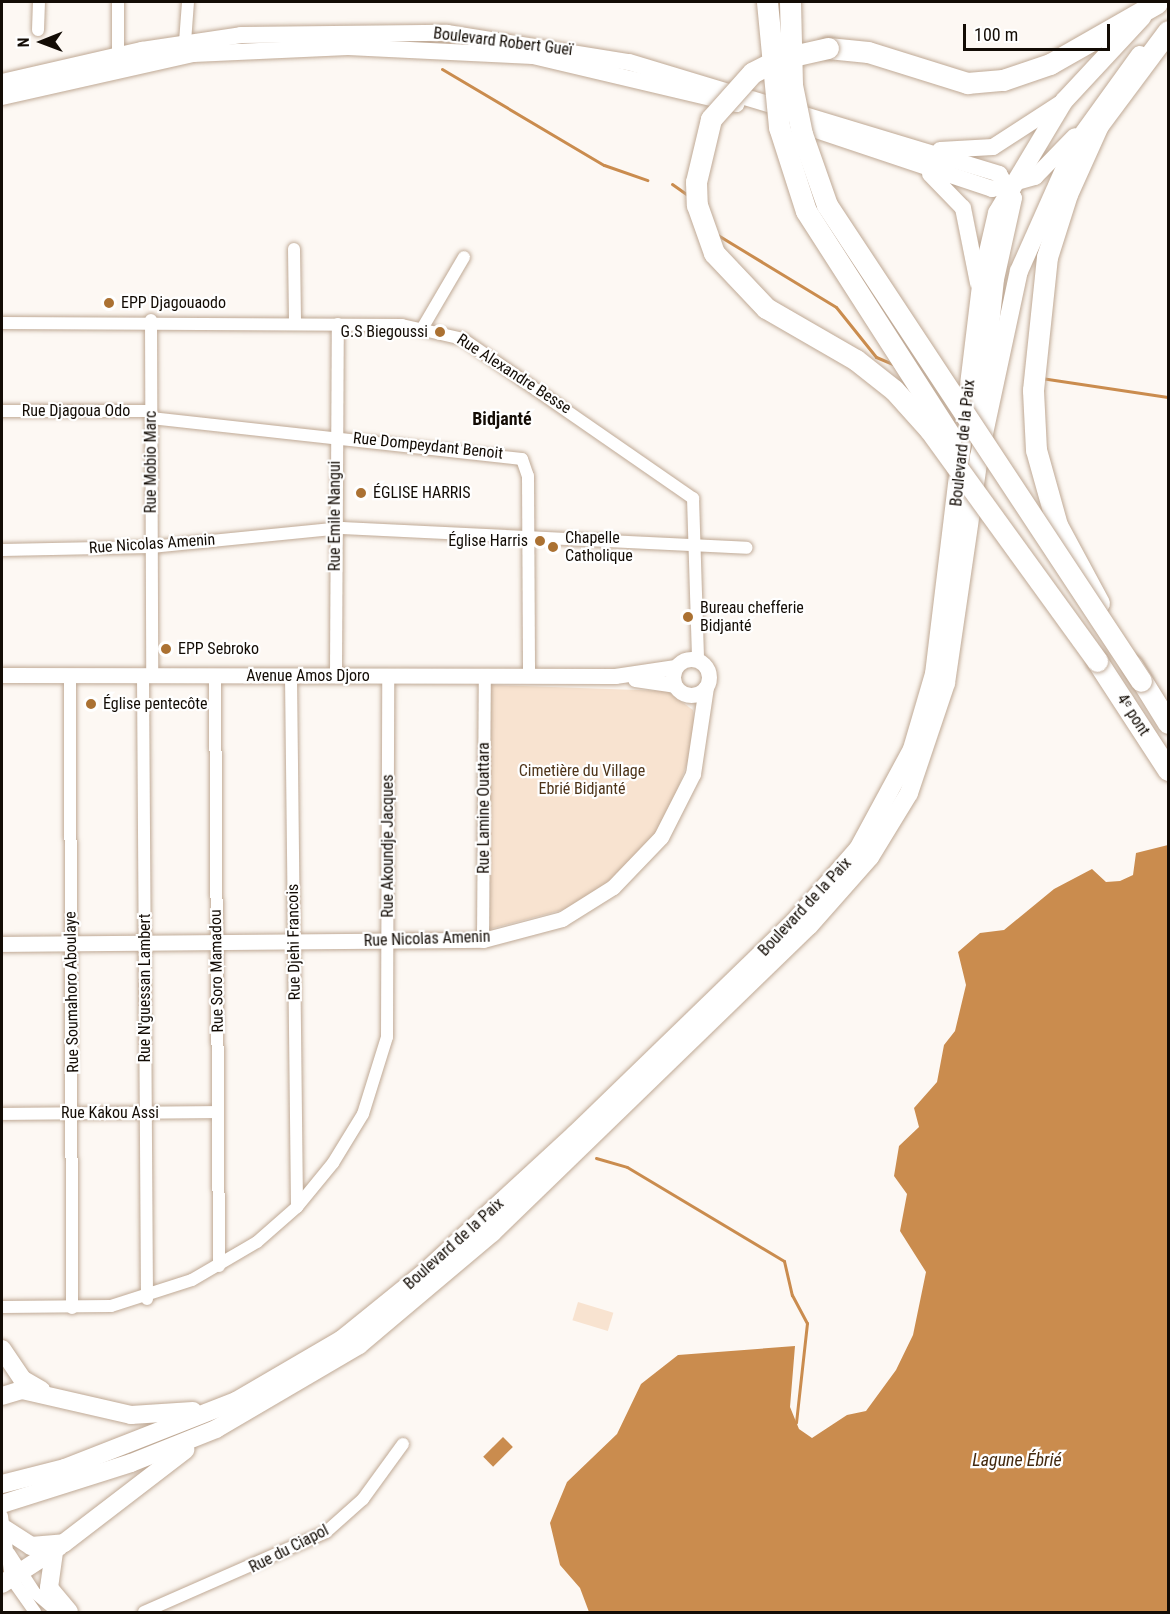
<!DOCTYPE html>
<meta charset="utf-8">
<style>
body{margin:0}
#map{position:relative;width:1170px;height:1614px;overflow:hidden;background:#fdf8f3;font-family:"Roboto Condensed",sans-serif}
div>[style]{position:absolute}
.green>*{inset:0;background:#f8e3d0;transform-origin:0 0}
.water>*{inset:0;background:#ca8c4e;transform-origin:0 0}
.stream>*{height:3px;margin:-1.5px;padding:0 1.5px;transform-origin:1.5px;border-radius:1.5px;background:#ca8c4e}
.roads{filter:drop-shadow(0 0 2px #bfa995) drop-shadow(0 0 2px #bfa995)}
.minor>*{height:12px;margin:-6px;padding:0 6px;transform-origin:6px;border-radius:6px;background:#fff}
.tertiary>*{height:15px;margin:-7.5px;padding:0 7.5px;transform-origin:7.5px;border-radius:7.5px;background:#fff}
.tertiary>.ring{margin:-7.5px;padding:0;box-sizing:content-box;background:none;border:15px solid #fff;border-radius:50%}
.secondary>*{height:16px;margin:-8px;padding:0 8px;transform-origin:8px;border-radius:8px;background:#fff}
.primary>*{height:18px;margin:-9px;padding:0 9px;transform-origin:9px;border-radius:9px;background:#fff}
.motorway>*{height:21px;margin:-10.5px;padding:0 10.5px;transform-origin:10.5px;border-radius:10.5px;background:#fff}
.bridges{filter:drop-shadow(0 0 2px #bfa995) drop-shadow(0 0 2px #bfa995)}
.motorway-bridge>*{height:21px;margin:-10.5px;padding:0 10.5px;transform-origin:10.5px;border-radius:10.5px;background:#fff}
.dots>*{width:16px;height:16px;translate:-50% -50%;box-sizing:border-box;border:3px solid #fff;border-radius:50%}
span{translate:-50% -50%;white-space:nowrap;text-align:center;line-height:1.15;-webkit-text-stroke:4.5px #fff;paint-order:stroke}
.street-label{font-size:16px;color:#130c05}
.poi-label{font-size:16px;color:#130c05}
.left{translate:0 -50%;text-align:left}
.right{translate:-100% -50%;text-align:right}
.park-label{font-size:16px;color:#4e3419}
.neighbourhood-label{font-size:18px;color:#130c05;font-weight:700}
.water-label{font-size:18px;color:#43290e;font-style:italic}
.frame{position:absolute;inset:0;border:3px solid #130c05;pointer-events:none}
.north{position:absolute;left:12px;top:12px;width:60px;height:60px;-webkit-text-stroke:4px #fff;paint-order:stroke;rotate:269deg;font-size:16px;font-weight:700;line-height:24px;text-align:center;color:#130c05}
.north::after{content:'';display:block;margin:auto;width:21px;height:27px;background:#130c05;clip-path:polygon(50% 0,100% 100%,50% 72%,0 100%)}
.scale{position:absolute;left:963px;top:24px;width:147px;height:27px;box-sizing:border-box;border:3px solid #130c05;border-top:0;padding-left:8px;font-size:18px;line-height:21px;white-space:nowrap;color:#130c05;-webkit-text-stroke:4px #fff;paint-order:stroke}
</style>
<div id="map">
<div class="green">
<div style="clip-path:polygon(491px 685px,667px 691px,693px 710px,696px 739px,667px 818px,632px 867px,570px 908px,490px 929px)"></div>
<div style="left:578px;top:1302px;width:37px;height:19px;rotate:17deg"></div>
</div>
<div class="water">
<div style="clip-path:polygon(1168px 845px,1168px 1612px,589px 1612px,580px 1588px,560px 1565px,550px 1523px,567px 1482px,617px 1434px,641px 1384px,678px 1355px,795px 1346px,790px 1407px,799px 1429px,812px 1438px,847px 1415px,866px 1411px,896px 1370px,913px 1335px,926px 1272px,900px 1231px,907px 1194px,894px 1176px,899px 1146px,919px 1127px,914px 1108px,937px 1082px,944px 1045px,955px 1031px,966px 985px,958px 952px,980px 933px,1004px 930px,1054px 889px,1092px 869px,1106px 882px,1120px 881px,1133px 875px,1136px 853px)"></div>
<div style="left:503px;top:1437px;width:14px;height:28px;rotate:45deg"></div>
</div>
<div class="stream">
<div style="left:442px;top:69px;width:188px;rotate:30.7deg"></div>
<div style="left:604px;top:165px;width:46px;rotate:19.2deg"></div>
<div style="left:672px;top:184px;width:19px;rotate:35deg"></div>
<div style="left:716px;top:234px;width:140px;rotate:31.3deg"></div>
<div style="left:836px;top:307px;width:64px;rotate:51.3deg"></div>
<div style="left:876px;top:357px;width:23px;rotate:23deg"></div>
<div style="left:1041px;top:378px;width:128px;rotate:8.5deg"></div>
<div style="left:596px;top:1158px;width:32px;rotate:16deg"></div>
<div style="left:627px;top:1167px;width:183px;rotate:30.9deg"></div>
<div style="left:784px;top:1261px;width:35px;rotate:77deg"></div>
<div style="left:792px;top:1295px;width:32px;rotate:62deg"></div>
<div style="left:807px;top:1323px;width:100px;rotate:96.3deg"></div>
</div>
<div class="roads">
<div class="minor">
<div style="left:38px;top:30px;width:28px;rotate:-88deg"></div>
<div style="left:185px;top:42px;width:40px;rotate:-85.7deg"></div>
<div style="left:118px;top:55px;width:53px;rotate:-90deg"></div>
<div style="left:294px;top:249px;width:74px;rotate:89.2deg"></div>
<div style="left:151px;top:320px;width:357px;rotate:89.8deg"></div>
<div style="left:2px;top:323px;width:400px;rotate:0.3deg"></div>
<div style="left:402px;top:325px;width:63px;rotate:12.9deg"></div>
<div style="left:463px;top:339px;width:280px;rotate:34.7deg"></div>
<div style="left:693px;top:498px;width:162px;rotate:88.2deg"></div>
<div style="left:423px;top:327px;width:81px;rotate:-59.6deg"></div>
<div style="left:2px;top:411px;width:149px"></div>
<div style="left:151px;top:418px;width:373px;rotate:6.3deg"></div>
<div style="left:522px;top:459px;width:18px;rotate:71deg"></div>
<div style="left:528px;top:476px;width:201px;rotate:89.7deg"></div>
<div style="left:2px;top:550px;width:149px;rotate:-1.2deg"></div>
<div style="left:151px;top:547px;width:192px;rotate:-5.7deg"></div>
<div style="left:342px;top:528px;width:405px;rotate:2.8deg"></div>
<div style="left:336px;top:673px;width:349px;rotate:-89.7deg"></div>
<div style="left:70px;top:676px;width:632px;rotate:89.82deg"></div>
<div style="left:215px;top:676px;width:590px;rotate:89.61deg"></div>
<div style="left:291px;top:676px;width:531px;rotate:89.35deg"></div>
<div style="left:143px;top:677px;width:622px;rotate:89.63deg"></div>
<div style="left:483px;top:940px;width:263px;rotate:-89.6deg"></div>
<div style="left:2px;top:1114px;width:216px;rotate:-0.5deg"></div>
<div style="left:2px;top:1307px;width:109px;rotate:-0.5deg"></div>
<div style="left:111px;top:1306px;width:85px;rotate:-17.8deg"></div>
<div style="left:192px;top:1280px;width:75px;rotate:-30.3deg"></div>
<div style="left:257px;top:1242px;width:53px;rotate:-41.2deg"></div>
<div style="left:297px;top:1207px;width:57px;rotate:-50.7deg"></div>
<div style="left:333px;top:1163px;width:57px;rotate:-58.5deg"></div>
<div style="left:363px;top:1114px;width:81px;rotate:-72.7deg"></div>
<div style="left:387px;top:1037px;width:360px;rotate:-89.8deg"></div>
<div style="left:2px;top:1516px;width:63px;rotate:81.7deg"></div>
<div style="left:11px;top:1578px;width:42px;rotate:54.8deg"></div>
<div style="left:9px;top:1553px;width:48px;rotate:57deg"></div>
<div style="left:35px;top:1593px;width:30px;rotate:40deg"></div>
<div style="left:144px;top:1612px;width:199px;rotate:-23.7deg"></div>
<div style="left:326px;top:1532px;width:50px;rotate:-41.7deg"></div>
<div style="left:363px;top:1499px;width:68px;rotate:-54deg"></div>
</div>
<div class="tertiary">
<div class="ring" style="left:673px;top:659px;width:21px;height:21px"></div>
<div style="left:2px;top:675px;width:613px;rotate:0.09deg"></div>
<div style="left:615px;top:676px;width:61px;rotate:-8.5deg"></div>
<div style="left:635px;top:679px;width:40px;rotate:8.5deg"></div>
<div style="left:2px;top:944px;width:481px;rotate:-0.5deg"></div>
<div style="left:483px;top:940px;width:82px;rotate:-14.9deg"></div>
<div style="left:562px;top:919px;width:60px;rotate:-32.1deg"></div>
<div style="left:613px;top:887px;width:69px;rotate:-46.2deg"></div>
<div style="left:661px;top:837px;width:71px;rotate:-63.1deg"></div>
<div style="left:693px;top:774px;width:88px;rotate:-81.5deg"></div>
</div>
<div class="secondary">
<div style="left:2px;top:82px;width:144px;rotate:-12.9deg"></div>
<div style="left:142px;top:50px;width:100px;rotate:-8.6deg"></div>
<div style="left:241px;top:35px;width:206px;rotate:-0.6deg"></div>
<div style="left:447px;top:33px;width:184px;rotate:9.1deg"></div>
<div style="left:629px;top:62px;width:387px;rotate:16.8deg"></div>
<div style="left:999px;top:174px;width:28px;rotate:58deg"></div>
<div style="left:1014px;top:198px;width:83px;rotate:102.5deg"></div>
<div style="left:996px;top:279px;width:160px;rotate:96.1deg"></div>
<div style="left:2px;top:97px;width:196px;rotate:-12.7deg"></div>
<div style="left:193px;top:54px;width:155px;rotate:-2.6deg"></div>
<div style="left:348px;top:47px;width:185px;rotate:2.8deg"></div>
<div style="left:533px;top:56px;width:209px;rotate:13.3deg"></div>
<div style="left:792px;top:122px;width:211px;rotate:18.5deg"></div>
<div style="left:992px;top:189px;width:45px;rotate:-15.6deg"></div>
<div style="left:1035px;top:177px;width:57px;rotate:-45.7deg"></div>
<div style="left:940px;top:150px;width:53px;rotate:-3.2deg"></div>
<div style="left:993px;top:147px;width:85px;rotate:-32.9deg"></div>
<div style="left:930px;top:174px;width:47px;rotate:45.9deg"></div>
<div style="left:963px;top:208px;width:76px;rotate:78.7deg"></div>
</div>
<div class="primary">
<div style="left:2px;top:1349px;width:36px;rotate:56deg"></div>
<div style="left:22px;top:1379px;width:22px;rotate:30deg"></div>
<div style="left:2px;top:1396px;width:21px;rotate:-17deg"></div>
<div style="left:22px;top:1390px;width:112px;rotate:12.9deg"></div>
<div style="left:131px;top:1415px;width:62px;rotate:-3.7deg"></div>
<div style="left:2px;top:1484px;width:65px;rotate:-14.3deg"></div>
<div style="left:65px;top:1468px;width:184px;rotate:-21.4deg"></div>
<div style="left:236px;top:1401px;width:123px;rotate:-30.3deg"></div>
<div style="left:342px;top:1339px;width:108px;rotate:-39deg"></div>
<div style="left:426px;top:1271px;width:202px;rotate:-42.6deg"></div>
<div style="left:575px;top:1134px;width:305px;rotate:-44.1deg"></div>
<div style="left:794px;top:922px;width:97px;rotate:-48.8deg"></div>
<div style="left:858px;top:849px;width:114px;rotate:-61.6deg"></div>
<div style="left:912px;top:749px;width:78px;rotate:-73.7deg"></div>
<div style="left:934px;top:674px;width:399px;rotate:-83.1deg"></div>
<div style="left:982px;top:278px;width:67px;rotate:-77deg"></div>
<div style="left:997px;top:213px;width:131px;rotate:-59.1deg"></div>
<div style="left:1064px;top:101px;width:115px;rotate:-47.1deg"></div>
<div style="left:2px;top:1504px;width:135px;rotate:-17.6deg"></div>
<div style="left:131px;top:1463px;width:92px;rotate:-21.8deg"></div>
<div style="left:216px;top:1429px;width:166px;rotate:-30.4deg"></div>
<div style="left:359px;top:1345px;width:174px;rotate:-40.1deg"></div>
<div style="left:492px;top:1233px;width:441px;rotate:-44.1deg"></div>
<div style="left:809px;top:926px;width:92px;rotate:-48.5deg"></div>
<div style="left:870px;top:857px;width:75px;rotate:-58.6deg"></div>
<div style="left:909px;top:793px;width:116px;rotate:-71.4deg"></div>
<div style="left:946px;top:683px;width:228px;rotate:-81.7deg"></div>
<div style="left:979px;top:457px;width:190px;rotate:-77.9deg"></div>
<div style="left:1019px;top:271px;width:138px;rotate:-66deg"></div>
<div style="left:1075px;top:145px;width:111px;rotate:-54.2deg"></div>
<div style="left:5px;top:1529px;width:31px;rotate:33deg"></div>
<div style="left:31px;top:1546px;width:33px;rotate:-5deg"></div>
<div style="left:64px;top:1543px;width:153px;rotate:-37.5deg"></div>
<div style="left:54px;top:1552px;width:36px;rotate:98deg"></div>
<div style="left:49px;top:1588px;width:31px;rotate:50deg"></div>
<div style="left:2px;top:1584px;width:69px;rotate:-33.2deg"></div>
</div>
<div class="motorway">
<div style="left:828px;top:48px;width:40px;rotate:5.7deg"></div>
<div style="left:868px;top:52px;width:104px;rotate:17.4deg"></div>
<div style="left:967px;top:83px;width:36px;rotate:-5deg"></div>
<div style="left:1003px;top:80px;width:50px;rotate:-18.8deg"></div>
<div style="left:1050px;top:64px;width:123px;rotate:-29.7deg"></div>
<div style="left:1099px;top:603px;width:89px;rotate:-118.3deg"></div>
<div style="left:1057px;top:525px;width:78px;rotate:-105.6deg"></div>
<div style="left:1036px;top:450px;width:60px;rotate:-92.9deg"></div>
<div style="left:1033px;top:390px;width:134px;rotate:-84deg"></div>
<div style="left:1047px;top:257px;width:66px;rotate:-72.4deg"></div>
<div style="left:1067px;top:194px;width:76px;rotate:-65.8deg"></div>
<div style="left:1098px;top:125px;width:117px;rotate:-53.3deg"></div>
<div style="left:1097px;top:661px;width:130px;rotate:56.9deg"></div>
<div style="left:1132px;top:665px;width:68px;rotate:58.2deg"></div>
</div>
</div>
<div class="bridges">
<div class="motorway-bridge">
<div style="left:767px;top:2px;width:126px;rotate:84.5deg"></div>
<div style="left:779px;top:127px;width:88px;rotate:72.2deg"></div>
<div style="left:806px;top:211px;width:269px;rotate:57.3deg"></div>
<div style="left:790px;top:2px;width:83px;rotate:88.6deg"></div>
<div style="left:792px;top:85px;width:50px;rotate:78.5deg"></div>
<div style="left:802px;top:134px;width:75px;rotate:70.6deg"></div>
<div style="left:827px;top:205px;width:570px;rotate:56.59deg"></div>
<div style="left:828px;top:48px;width:50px;rotate:167.3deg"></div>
<div style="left:779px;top:59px;width:30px;rotate:153deg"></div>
<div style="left:752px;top:73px;width:62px;rotate:131.7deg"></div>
<div style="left:711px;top:119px;width:65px;rotate:103.4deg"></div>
<div style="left:696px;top:182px;width:23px;rotate:88deg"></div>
<div style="left:697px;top:205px;width:51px;rotate:70.5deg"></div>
<div style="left:714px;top:253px;width:76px;rotate:46.6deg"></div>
<div style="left:766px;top:308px;width:104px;rotate:30deg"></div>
<div style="left:856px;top:360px;width:48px;rotate:38.3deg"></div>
<div style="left:894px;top:390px;width:54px;rotate:48deg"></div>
<div style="left:930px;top:430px;width:285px;rotate:54.1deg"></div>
</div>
</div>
<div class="dots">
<div style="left:109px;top:303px;background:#ab7132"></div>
<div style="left:440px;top:332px;background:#ab7132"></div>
<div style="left:361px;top:493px;background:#ab7132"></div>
<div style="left:540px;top:541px;background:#ab7132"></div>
<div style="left:553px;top:547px;background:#ab7132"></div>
<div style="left:688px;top:617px;background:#ab7132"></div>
<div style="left:166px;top:649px;background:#ab7132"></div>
<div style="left:91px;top:704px;background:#ab7132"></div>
</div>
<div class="street-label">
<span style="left:503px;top:42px;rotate:7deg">Boulevard Robert Gueï</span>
<span style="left:514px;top:374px;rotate:33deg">Rue Alexandre Besse</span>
<span style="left:76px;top:411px">Rue Djagoua Odo</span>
<span style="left:963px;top:443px;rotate:-84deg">Boulevard de la Paix</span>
<span style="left:428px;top:446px;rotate:6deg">Rue Dompeydant Benoit</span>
<span style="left:151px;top:462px;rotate:-90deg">Rue Mobio Marc</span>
<span style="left:335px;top:516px;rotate:-90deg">Rue Emile Nangui</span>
<span style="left:152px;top:544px;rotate:-4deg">Rue Nicolas Amenin</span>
<span style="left:308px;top:676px">Avenue Amos Djoro</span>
<span style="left:1133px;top:715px;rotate:57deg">4ᵉ pont</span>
<span style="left:484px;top:808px;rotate:-90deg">Rue Lamine Ouattara</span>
<span style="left:388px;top:846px;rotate:-90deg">Rue Akoundje Jacques</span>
<span style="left:805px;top:907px;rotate:-47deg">Boulevard de la Paix</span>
<span style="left:427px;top:939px;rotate:-2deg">Rue Nicolas Amenin</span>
<span style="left:294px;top:942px;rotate:-91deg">Rue Djehi Francois</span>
<span style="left:217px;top:971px;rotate:-91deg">Rue Soro Mamadou</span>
<span style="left:145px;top:988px;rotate:-90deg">Rue N'guessan Lambert</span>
<span style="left:72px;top:992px;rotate:-91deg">Rue Soumahoro Aboulaye</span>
<span style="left:110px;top:1113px">Rue Kakou Assi</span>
<span style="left:454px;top:1244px;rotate:-42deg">Boulevard de la Paix</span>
<span style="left:289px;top:1549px;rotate:-27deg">Rue du Ciapol</span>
</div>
<div class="poi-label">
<span class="left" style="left:121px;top:303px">EPP Djagouaodo</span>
<span class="right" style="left:428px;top:332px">G.S Biegoussi</span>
<span class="left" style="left:373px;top:493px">ÉGLISE HARRIS</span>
<span class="left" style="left:565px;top:547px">Chapelle<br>Catholique</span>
<span class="right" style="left:528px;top:541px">Église Harris</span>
<span class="left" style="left:700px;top:617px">Bureau chefferie<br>Bidjanté</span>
<span class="left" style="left:178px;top:649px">EPP Sebroko</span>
<span class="left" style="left:103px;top:704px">Église pentecôte</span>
</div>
<div class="park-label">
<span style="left:582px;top:780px">Cimetière du Village<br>Ebrié Bidjanté</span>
</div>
<div class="neighbourhood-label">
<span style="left:502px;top:419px">Bidjanté</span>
</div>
<div class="water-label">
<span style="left:1017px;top:1460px">Lagune Ébrié</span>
</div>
<div class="frame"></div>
<div class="north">N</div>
<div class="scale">100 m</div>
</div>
